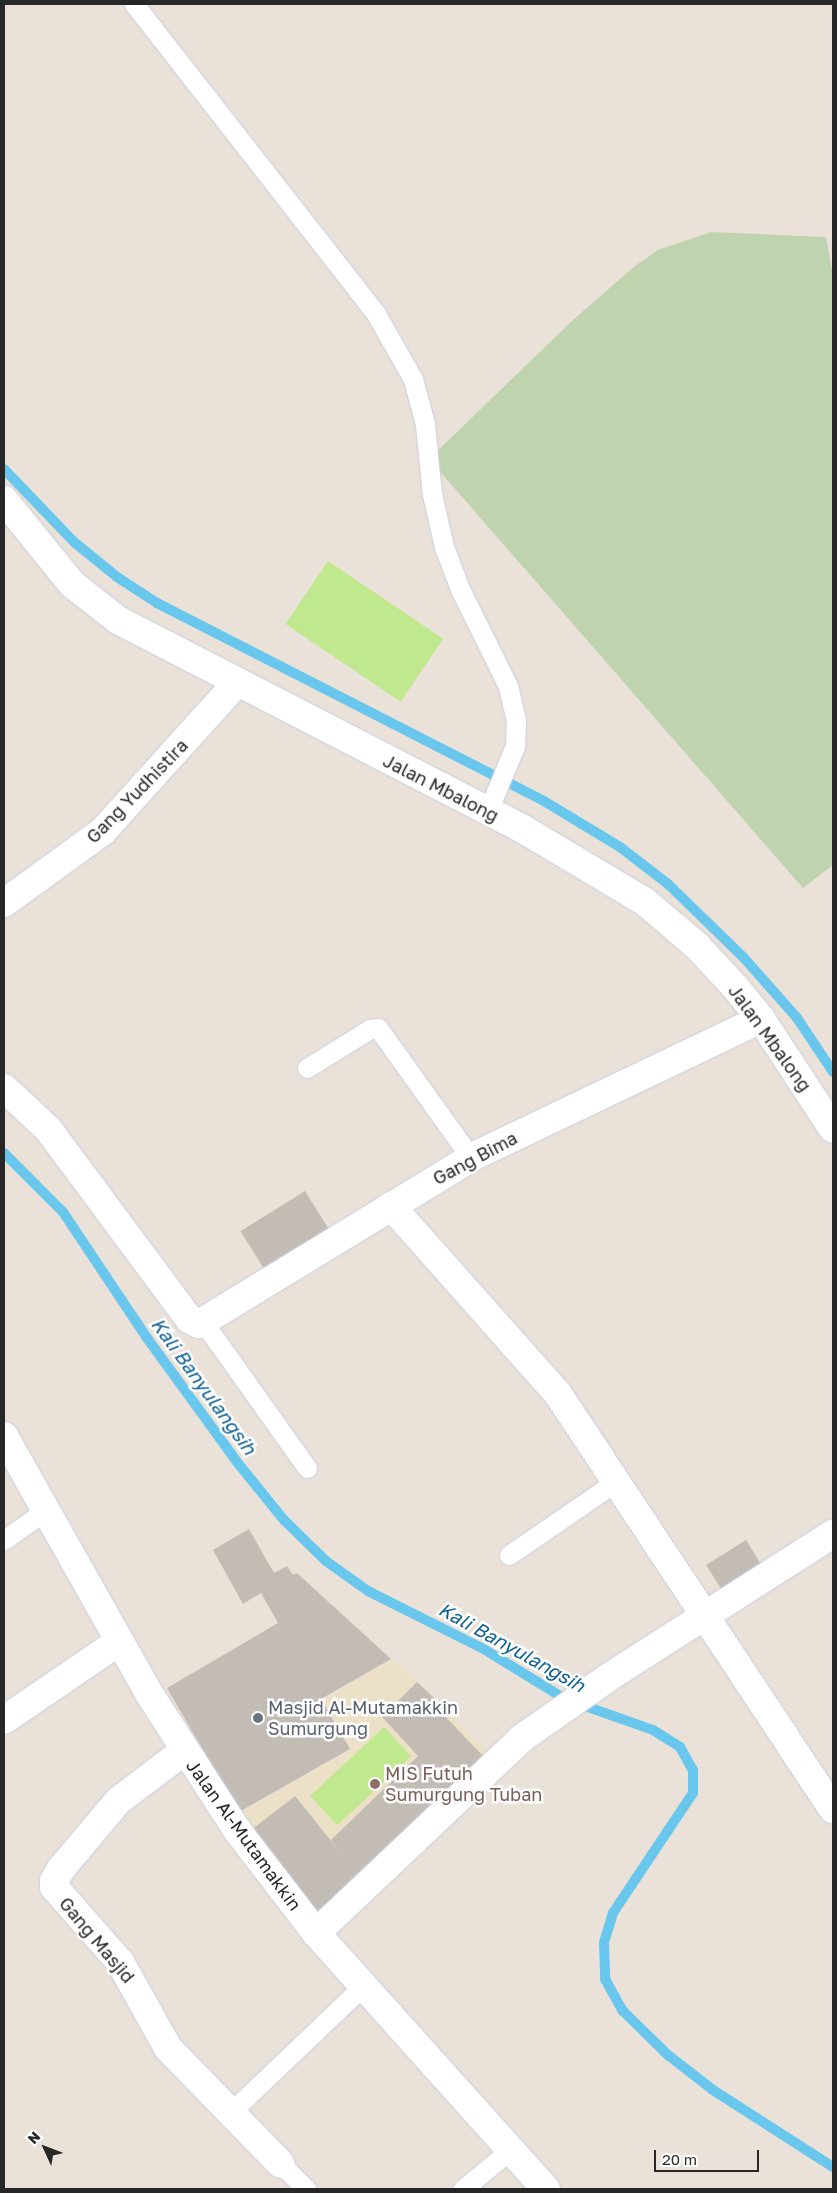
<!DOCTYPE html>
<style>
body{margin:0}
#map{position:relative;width:837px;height:2193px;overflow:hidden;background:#eae2d8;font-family:"Golos Text",sans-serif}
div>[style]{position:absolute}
.education>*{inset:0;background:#ece1c6}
.cemetery>*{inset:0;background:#c0d3af}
.pitch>*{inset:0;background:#c0e98f;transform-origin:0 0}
.stream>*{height:10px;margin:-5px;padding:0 5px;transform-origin:5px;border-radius:5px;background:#69c6ed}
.building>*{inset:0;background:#c2bcb5;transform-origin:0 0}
.roads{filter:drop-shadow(0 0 1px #cdd0e0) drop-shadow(0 0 1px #cdd0e0)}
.lane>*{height:19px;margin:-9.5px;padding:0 9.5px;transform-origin:9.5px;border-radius:9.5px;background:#fff}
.street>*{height:28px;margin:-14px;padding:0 14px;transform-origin:14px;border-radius:14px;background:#fff}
.secondary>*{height:28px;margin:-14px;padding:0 14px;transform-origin:14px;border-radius:14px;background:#fff}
.dots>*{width:14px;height:14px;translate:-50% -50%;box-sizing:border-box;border:2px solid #fff;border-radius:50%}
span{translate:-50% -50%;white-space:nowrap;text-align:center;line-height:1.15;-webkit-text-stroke:5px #fff;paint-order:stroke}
.street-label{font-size:18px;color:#272727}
.worship-label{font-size:18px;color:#5b616d}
.left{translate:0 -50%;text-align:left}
.education-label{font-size:18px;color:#785e54}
.water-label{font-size:19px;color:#0e6194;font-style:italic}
.frame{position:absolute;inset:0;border:5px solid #272727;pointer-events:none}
.north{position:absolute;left:20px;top:2123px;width:50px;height:50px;-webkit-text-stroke:4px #fff;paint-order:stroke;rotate:313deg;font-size:14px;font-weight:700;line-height:20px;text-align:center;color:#272727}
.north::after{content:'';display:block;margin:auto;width:18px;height:22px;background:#272727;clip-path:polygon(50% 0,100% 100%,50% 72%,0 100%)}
.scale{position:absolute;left:654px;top:2150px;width:105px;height:22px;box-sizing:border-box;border:2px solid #272727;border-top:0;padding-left:6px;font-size:15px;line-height:18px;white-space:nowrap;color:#272727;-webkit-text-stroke:4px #fff;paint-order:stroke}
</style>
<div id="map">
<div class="education">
<div style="clip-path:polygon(393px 1659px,491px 1754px,321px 1921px,237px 1815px,351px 1749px,323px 1700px)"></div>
</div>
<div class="cemetery">
<div style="clip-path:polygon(711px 232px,826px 237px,833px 276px,833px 865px,803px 888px,429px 459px,573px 320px,635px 266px,658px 250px)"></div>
</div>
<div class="pitch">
<div style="left:328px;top:561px;width:139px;height:76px;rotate:34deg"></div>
<div style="left:384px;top:1727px;width:40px;height:101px;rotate:47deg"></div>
</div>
<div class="stream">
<div style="left:4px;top:469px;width:101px;rotate:46.2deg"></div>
<div style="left:74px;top:542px;width:55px;rotate:39.1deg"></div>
<div style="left:117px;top:577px;width:48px;rotate:33deg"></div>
<div style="left:157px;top:603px;width:435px;rotate:27.1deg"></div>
<div style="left:544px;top:801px;width:89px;rotate:31.2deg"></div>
<div style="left:620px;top:847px;width:61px;rotate:37.6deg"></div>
<div style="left:668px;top:884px;width:106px;rotate:44.2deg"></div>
<div style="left:744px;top:958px;width:80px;rotate:48.5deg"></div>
<div style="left:797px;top:1018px;width:65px;rotate:56.3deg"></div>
<div style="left:4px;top:1153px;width:83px;rotate:45deg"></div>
<div style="left:63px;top:1212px;width:151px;rotate:56.3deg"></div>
<div style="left:147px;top:1338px;width:153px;rotate:54deg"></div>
<div style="left:237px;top:1462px;width:75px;rotate:51deg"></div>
<div style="left:284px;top:1520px;width:59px;rotate:44.3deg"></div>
<div style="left:326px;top:1561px;width:52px;rotate:35.5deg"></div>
<div style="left:368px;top:1591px;width:127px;rotate:26.6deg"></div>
<div style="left:482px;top:1648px;width:97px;rotate:31.6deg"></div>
<div style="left:565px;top:1699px;width:93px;rotate:19.4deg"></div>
<div style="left:653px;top:1730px;width:32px;rotate:32deg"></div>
<div style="left:680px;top:1747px;width:26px;rotate:61deg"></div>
<div style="left:693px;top:1770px;width:23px;rotate:90deg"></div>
<div style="left:693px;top:1793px;width:144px;rotate:123.7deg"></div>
<div style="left:613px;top:1913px;width:31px;rotate:107deg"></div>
<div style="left:604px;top:1943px;width:36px;rotate:88deg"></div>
<div style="left:605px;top:1979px;width:37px;rotate:61deg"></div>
<div style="left:623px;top:2011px;width:63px;rotate:44.4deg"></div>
<div style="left:668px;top:2055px;width:57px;rotate:37.9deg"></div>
<div style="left:713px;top:2090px;width:143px;rotate:32.7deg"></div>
</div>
<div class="building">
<div style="left:305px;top:1191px;width:51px;height:76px;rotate:58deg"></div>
<div style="clip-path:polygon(249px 1529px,274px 1573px,287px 1566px,293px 1575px,297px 1573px,391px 1659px,321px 1699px,350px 1749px,239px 1812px,167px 1688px,278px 1623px,261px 1593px,243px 1604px,213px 1550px)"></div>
<div style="left:746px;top:1540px;width:32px;height:47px;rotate:58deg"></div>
<div style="clip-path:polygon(417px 1682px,444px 1707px,440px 1711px,486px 1759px,321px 1919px,251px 1830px,295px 1796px,344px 1857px,331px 1840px,418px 1756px,382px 1717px)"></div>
</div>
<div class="roads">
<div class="lane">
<div style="left:134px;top:4px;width:393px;rotate:52deg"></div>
<div style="left:376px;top:314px;width:75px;rotate:60.4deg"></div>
<div style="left:413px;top:379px;width:47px;rotate:75.1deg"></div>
<div style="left:425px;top:424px;width:70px;rotate:84.3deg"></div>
<div style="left:432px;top:494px;width:54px;rotate:77.2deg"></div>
<div style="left:444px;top:547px;width:45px;rotate:69.1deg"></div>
<div style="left:460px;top:589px;width:108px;rotate:63.7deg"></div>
<div style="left:508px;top:686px;width:35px;rotate:77deg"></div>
<div style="left:516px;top:720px;width:26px;rotate:92deg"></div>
<div style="left:515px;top:746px;width:70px;rotate:112.6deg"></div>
<div style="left:307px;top:1068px;width:74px;rotate:-31.8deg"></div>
<div style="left:370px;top:1029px;width:8px;rotate:-7deg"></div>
<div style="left:378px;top:1028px;width:160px;rotate:54.4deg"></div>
<div style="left:204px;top:1323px;width:178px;rotate:54.6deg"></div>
<div style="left:4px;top:1540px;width:52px;rotate:-35.5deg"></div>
<div style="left:509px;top:1555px;width:132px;rotate:-34.5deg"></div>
<div style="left:231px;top:2112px;width:182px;rotate:-43.7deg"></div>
<div style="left:280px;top:2163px;width:37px;rotate:45deg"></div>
<div style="left:463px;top:2189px;width:61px;rotate:-39.7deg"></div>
</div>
<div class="street">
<div style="left:4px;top:500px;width:108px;rotate:51deg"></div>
<div style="left:72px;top:584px;width:58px;rotate:38deg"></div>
<div style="left:118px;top:620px;width:456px;rotate:27.3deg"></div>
<div style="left:523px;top:829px;width:141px;rotate:30.8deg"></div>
<div style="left:644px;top:901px;width:70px;rotate:40.3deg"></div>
<div style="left:697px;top:946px;width:57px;rotate:47.1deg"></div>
<div style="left:736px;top:988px;width:40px;rotate:51deg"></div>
<div style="left:761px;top:1019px;width:131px;rotate:56.8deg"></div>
<div style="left:4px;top:903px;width:122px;rotate:-36deg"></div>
<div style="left:103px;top:831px;width:198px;rotate:-47.9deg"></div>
<div style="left:4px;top:1088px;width:60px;rotate:43deg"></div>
<div style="left:48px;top:1129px;width:237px;rotate:53.4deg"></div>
<div style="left:189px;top:1319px;width:11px;rotate:27deg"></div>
<div style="left:199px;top:1324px;width:324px;rotate:-31.4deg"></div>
<div style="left:476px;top:1155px;width:316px;rotate:-25.5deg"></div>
<div style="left:391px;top:1206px;width:251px;rotate:48.4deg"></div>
<div style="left:558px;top:1394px;width:498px;rotate:56.5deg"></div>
<div style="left:4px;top:1720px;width:140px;rotate:-34.3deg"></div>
<div style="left:184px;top:1751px;width:83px;rotate:142.9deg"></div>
<div style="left:118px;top:1801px;width:89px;rotate:130deg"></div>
<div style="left:61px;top:1869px;width:14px;rotate:120deg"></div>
<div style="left:54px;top:1881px;width:6px;rotate:90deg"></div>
<div style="left:54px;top:1887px;width:100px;rotate:48.7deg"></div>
<div style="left:120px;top:1962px;width:98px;rotate:60.8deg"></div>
<div style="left:168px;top:2048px;width:161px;rotate:45.8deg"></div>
<div style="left:316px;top:1933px;width:284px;rotate:-43.4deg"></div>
<div style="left:522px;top:1738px;width:106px;rotate:-35deg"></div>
<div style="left:609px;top:1677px;width:266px;rotate:-32.6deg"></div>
</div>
<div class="secondary">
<div style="left:4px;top:1436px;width:297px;rotate:60.6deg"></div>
<div style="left:150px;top:1695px;width:161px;rotate:57.2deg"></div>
<div style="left:237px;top:1830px;width:130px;rotate:52.5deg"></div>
<div style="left:316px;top:1933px;width:344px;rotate:48.1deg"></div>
</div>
</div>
<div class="dots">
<div style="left:258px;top:1718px;background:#6b7280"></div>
<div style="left:375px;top:1784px;background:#8d6e63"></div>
</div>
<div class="street-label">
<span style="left:441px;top:788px;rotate:27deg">Jalan Mbalong</span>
<span style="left:137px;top:791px;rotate:-46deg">Gang Yudhistira</span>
<span style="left:770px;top:1038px;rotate:54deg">Jalan Mbalong</span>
<span style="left:475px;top:1158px;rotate:-28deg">Gang Bima</span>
<span style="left:244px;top:1835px;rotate:54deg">Jalan Al-Mutamakkin</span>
<span style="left:97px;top:1940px;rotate:50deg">Gang Masjid</span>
</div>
<div class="worship-label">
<span class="left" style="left:268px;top:1718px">Masjid Al-Mutamakkin<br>Sumurgung</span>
</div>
<div class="education-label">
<span class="left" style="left:385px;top:1784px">MIS Futuh<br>Sumurgung Tuban</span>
</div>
<div class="water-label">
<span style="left:204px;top:1386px;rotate:54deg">Kali Banyulangsih</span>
<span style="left:512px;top:1647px;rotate:29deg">Kali Banyulangsih</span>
</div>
<div class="frame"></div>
<div class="north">N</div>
<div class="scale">20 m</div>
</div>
